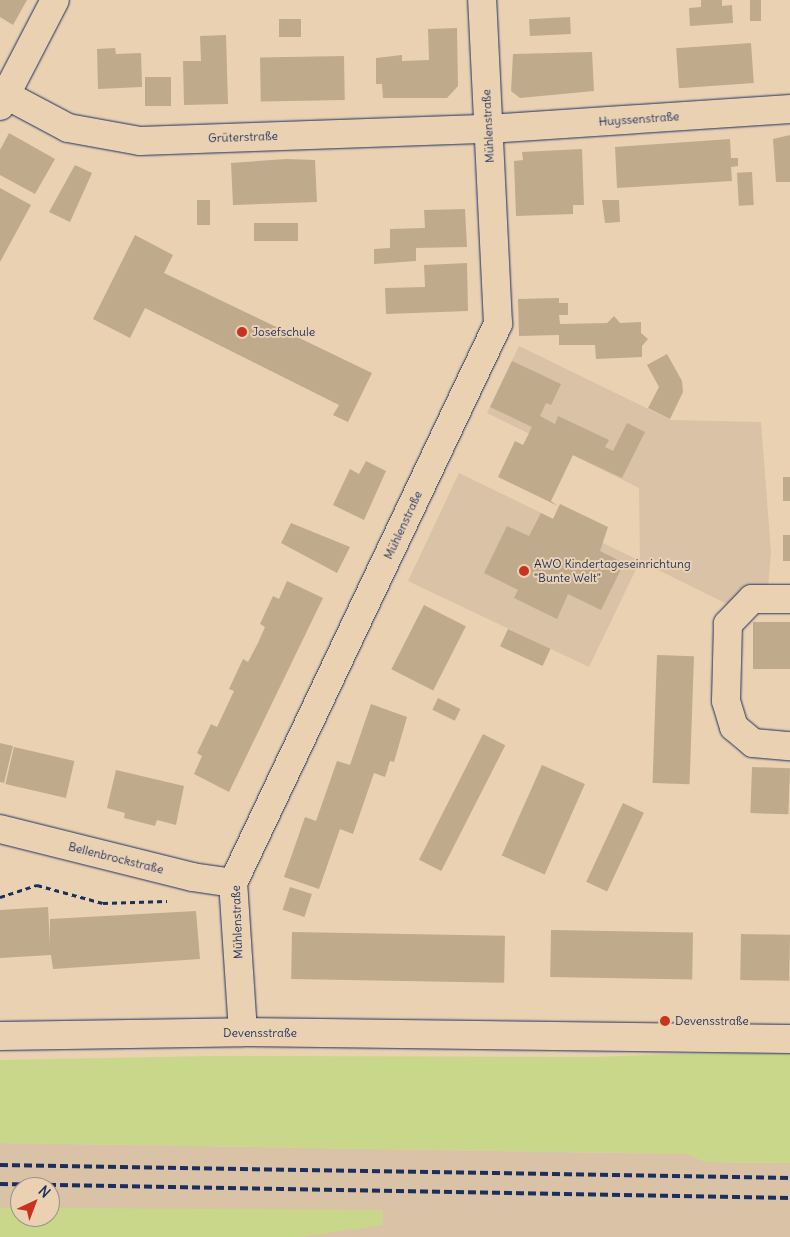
<!DOCTYPE html>
<meta charset="utf-8">
<style>
body{margin:0}
#map{position:relative;width:790px;height:1237px;overflow:hidden;background:#ead1b2;font-family:Delius,sans-serif}
div>[style]{position:absolute}
.built>*{inset:0;background:#d9c2a6}
.green>*{inset:0;background:#c9d78a}
.building>*{inset:0;background:#bfaa8c;transform-origin:0 0}
.path>*{height:3px;margin-top:-1.5px;transform-origin:0;background:repeating-linear-gradient(90deg,#1b2f5e 0 5px,transparent 0 9px)}
.roads{filter:drop-shadow(0 0 1px #1b2f5e) drop-shadow(0 0 1px #1b2f5e)}
.street>*{height:28px;margin:-14px;padding:0 14px;transform-origin:14px;border-radius:14px;background:#ead1b2}
.rail>*{height:4px;margin-top:-2px;transform-origin:0;background:repeating-linear-gradient(90deg,#1b2f5e 0 8px,transparent 0 12px)}
.dots>*{width:14px;height:14px;translate:-50% -50%;box-sizing:border-box;border:2px solid #ead1b2;border-radius:50%}
span{translate:-50% -50%;white-space:nowrap;text-align:center;line-height:1.15;-webkit-text-stroke:4px #ead1b2;paint-order:stroke}
.street-label{font-size:12px;color:#1b2f5e}
.poi-label{font-size:12px;color:#1b2f5e}
.left{translate:0 -50%;text-align:left}
.north{position:absolute;left:10px;top:1177px;width:50px;height:50px;box-sizing:border-box;background:#ead1b2;border:1px solid #979090;border-radius:50%;rotate:43deg;font-size:14px;font-weight:700;line-height:20px;text-align:center;color:#1b2f5e}
.north::after{content:'';display:block;margin:auto;width:18px;height:22px;background:#c8321e;clip-path:polygon(50% 0,100% 100%,50% 72%,0 100%)}
</style>
<div id="map">
<div class="built">
<div style="clip-path:polygon(519px 346px,671px 420px,761px 422px,771px 552px,768px 587px,729px 605px,640px 561px,589px 667px,408px 581px,459px 473px,640px 561px,639px 488px,487px 413px)"></div>
<div style="clip-path:polygon(evenodd,0 1143px,687px 1154px,706px 1162px,790px 1163px,790px 1237px,0 1237px,0 1143px,20px 1187px,50px 1187px,50px 1217px,20px 1217px,20px 1187px)"></div>
</div>
<div class="green">
<div style="clip-path:polygon(790px 1050px,790px 1163px,706px 1162px,687px 1154px,0 1143px,0 1060px,210px 1056px,593px 1057px)"></div>
<div style="clip-path:polygon(0 1208px,20px 1208px,20px 1217px,50px 1217px,50px 1208px,383px 1210px,383px 1225px,301px 1237px,0 1237px)"></div>
</div>
<div class="building">
<div style="clip-path:polygon(0 0,27px 0,13px 25px,0 17px)"></div>
<div style="clip-path:polygon(701px 0,722px 0,722px 6px,732px 5px,733px 23px,690px 26px,689px 8px,701px 7px)"></div>
<div style="left:750px;top:0;width:11px;height:21px"></div>
<div style="left:570px;top:17px;width:17px;height:41px;rotate:87deg"></div>
<div style="left:279px;top:19px;width:22px;height:18px"></div>
<div style="clip-path:polygon(457px 28px,458px 86px,447px 98px,383px 98px,382px 84px,376px 84px,376px 58px,402px 55px,402px 61px,429px 60px,428px 29px)"></div>
<div style="clip-path:polygon(226px 35px,228px 104px,184px 105px,183px 61px,201px 61px,200px 36px)"></div>
<div style="left:751px;top:43px;width:40px;height:75px;rotate:86deg"></div>
<div style="clip-path:polygon(115px 48px,116px 54px,141px 53px,142px 87px,98px 89px,97px 49px)"></div>
<div style="clip-path:polygon(592px 52px,594px 91px,520px 98px,511px 91px,513px 54px)"></div>
<div style="left:344px;top:56px;width:44px;height:84px;rotate:89deg"></div>
<div style="left:145px;top:77px;width:26px;height:29px"></div>
<div style="clip-path:polygon(9px 133px,55px 159px,35px 194px,0 175px,0 150px)"></div>
<div style="clip-path:polygon(790px 135px,790px 182px,776px 182px,773px 139px)"></div>
<div style="clip-path:polygon(730px 139px,731px 158px,738px 158px,738px 166px,731px 167px,732px 181px,617px 188px,615px 147px)"></div>
<div style="clip-path:polygon(582px 149px,584px 205px,573px 205px,573px 214px,516px 216px,514px 161px,523px 160px,522px 152px)"></div>
<div style="clip-path:polygon(286px 159px,315px 160px,317px 202px,233px 205px,231px 163px)"></div>
<div style="clip-path:polygon(75px 165px,92px 173px,70px 222px,49px 212px)"></div>
<div style="left:752px;top:172px;width:33px;height:15px;rotate:87deg"></div>
<div style="clip-path:polygon(0 188px,31px 205px,0 262px)"></div>
<div style="left:197px;top:200px;width:13px;height:25px"></div>
<div style="clip-path:polygon(602px 200px,619px 200px,620px 222px,605px 223px)"></div>
<div style="clip-path:polygon(465px 209px,467px 247px,416px 248px,416px 261px,374px 264px,374px 249px,390px 248px,390px 229px,425px 228px,424px 210px)"></div>
<div style="left:298px;top:223px;width:18px;height:44px;rotate:90deg"></div>
<div style="clip-path:polygon(135px 235px,173px 255px,164px 273px,372px 373px,348px 422px,333px 415px,339px 405px,145px 308px,130px 338px,93px 319px)"></div>
<div style="clip-path:polygon(467px 263px,468px 311px,386px 314px,385px 288px,425px 287px,424px 265px)"></div>
<div style="clip-path:polygon(559px 298px,559px 303px,568px 303px,568px 315px,559px 315px,560px 324px,607px 323px,614px 316px,620px 323px,641px 322px,641px 333px,648px 339px,642px 346px,642px 357px,596px 359px,595px 345px,559px 345px,559px 335px,519px 336px,518px 299px)"></div>
<div style="clip-path:polygon(667px 354px,682px 381px,683px 392px,670px 419px,648px 408px,659px 387px,647px 365px)"></div>
<div style="clip-path:polygon(512px 361px,561px 384px,551px 405px,546px 403px,540px 416px,555px 424px,558px 416px,609px 440px,605px 447px,613px 451px,627px 423px,645px 432px,622px 478px,573px 455px,551px 501px,558px 506px,498px 477px,515px 441px,523px 445px,532px 427px,490px 407px)"></div>
<div style="clip-path:polygon(366px 461px,386px 471px,364px 520px,333px 505px,350px 469px,359px 474px)"></div>
<div style="left:783px;top:477px;width:7px;height:24px"></div>
<div style="clip-path:polygon(560px 504px,608px 527px,600px 551px,624px 563px,601px 610px,568px 594px,557px 619px,514px 598px,518px 590px,484px 573px,507px 526px,529px 536px,541px 513px,553px 519px)"></div>
<div style="clip-path:polygon(291px 523px,350px 547px,337px 573px,281px 543px)"></div>
<div style="left:783px;top:535px;width:7px;height:26px"></div>
<div style="clip-path:polygon(287px 581px,323px 598px,229px 792px,194px 774px,202px 756px,197px 753px,211px 724px,217px 727px,234px 691px,229px 689px,243px 659px,248px 662px,258px 643px,265px 627px,260px 624px,273px 596px,279px 599px)"></div>
<div style="left:424px;top:605px;width:47px;height:72px;rotate:27deg"></div>
<div style="left:753px;top:622px;width:37px;height:47px"></div>
<div style="left:508px;top:629px;width:47px;height:19px;rotate:25deg"></div>
<div style="left:657px;top:655px;width:37px;height:128px;rotate:2deg"></div>
<div style="left:438px;top:698px;width:25px;height:13px;rotate:26deg"></div>
<div style="clip-path:polygon(371px 704px,407px 717px,394px 762px,390px 761px,385px 777px,374px 773px,353px 834px,340px 829px,319px 889px,284px 877px,305px 817px,316px 821px,337px 761px,350px 765px)"></div>
<div style="left:483px;top:734px;width:25px;height:141px;rotate:27deg"></div>
<div style="clip-path:polygon(0 743px,13px 746px,4px 783px,0 782px)"></div>
<div style="left:14px;top:747px;width:62px;height:38px;rotate:13deg"></div>
<div style="left:542px;top:765px;width:47px;height:99px;rotate:24deg"></div>
<div style="left:752px;top:767px;width:38px;height:46px;rotate:2deg"></div>
<div style="clip-path:polygon(116px 770px,184px 786px,176px 825px,157px 820px,155px 826px,124px 818px,125px 813px,107px 808px)"></div>
<div style="left:623px;top:803px;width:23px;height:87px;rotate:25deg"></div>
<div style="left:290px;top:887px;width:23px;height:24px;rotate:18deg"></div>
<div style="clip-path:polygon(48px 907px,50px 944px,50px 919px,196px 911px,200px 959px,53px 969px,51px 955px,0 958px,0 910px)"></div>
<div style="left:551px;top:930px;width:142px;height:47px;rotate:1deg"></div>
<div style="left:292px;top:932px;width:213px;height:47px;rotate:1deg"></div>
<div style="left:741px;top:934px;width:49px;height:46px;rotate:1deg"></div>
</div>
<div class="path">
<div style="left:0;top:897px;width:39px;rotate:-18deg"></div>
<div style="left:37px;top:885px;width:68px;rotate:15.3deg"></div>
<div style="left:103px;top:903px;width:64px;rotate:-1.8deg"></div>
</div>
<div class="roads">
<div class="street">
<div style="left:6px;top:95px;width:70px;rotate:28deg"></div>
<div style="left:68px;top:128px;width:73px;rotate:10.2deg"></div>
<div style="left:140px;top:141px;width:348px;rotate:-2deg"></div>
<div style="left:488px;top:129px;width:303px;rotate:-3.8deg"></div>
<div style="left:0;top:106px;width:119px;rotate:-62.6deg"></div>
<div style="left:790px;top:599px;width:38px;rotate:180deg"></div>
<div style="left:752px;top:599px;width:35px;rotate:134deg"></div>
<div style="left:728px;top:624px;width:77px;rotate:91.5deg"></div>
<div style="left:726px;top:701px;width:27px;rotate:73deg"></div>
<div style="left:734px;top:727px;width:25px;rotate:40deg"></div>
<div style="left:753px;top:743px;width:37px;rotate:5deg"></div>
<div style="left:0;top:829px;width:198px;rotate:14deg"></div>
<div style="left:192px;top:877px;width:41px;rotate:8.3deg"></div>
<div style="left:243px;top:1032px;width:149px;rotate:-93.8deg"></div>
<div style="left:233px;top:883px;width:619px;rotate:-64.64deg"></div>
<div style="left:498px;top:324px;width:324px;rotate:-92.8deg"></div>
<div style="left:0;top:1036px;width:243px;rotate:-0.9deg"></div>
<div style="left:243px;top:1032px;width:547px;rotate:0.73deg"></div>
</div>
</div>
<div class="rail">
<div style="left:0;top:1165px;width:790px;rotate:0.94deg"></div>
<div style="left:0;top:1184px;width:790px;rotate:1.02deg"></div>
</div>
<div class="dots">
<div style="left:242px;top:332px;background:#c8321e"></div>
<div style="left:524px;top:571px;background:#c8321e"></div>
<div style="left:665px;top:1021px;background:#c8321e"></div>
</div>
<div class="street-label">
<span style="left:639px;top:119px;rotate:-4deg">Huyssenstraße</span>
<span style="left:488px;top:126px;rotate:-93deg">Mühlenstraße</span>
<span style="left:243px;top:137px;rotate:-2deg">Grüterstraße</span>
<span style="left:403px;top:525px;rotate:-65deg">Mühlenstraße</span>
<span style="left:116px;top:858px;rotate:14deg">Bellenbrockstraße</span>
<span style="left:237px;top:922px;rotate:-92deg">Mühlenstraße</span>
<span style="left:260px;top:1033px">Devensstraße</span>
</div>
<div class="poi-label">
<span class="left" style="left:252px;top:332px">Josefschule</span>
<span class="left" style="left:534px;top:571px">AWO Kindertageseinrichtung<br>"Bunte Welt"</span>
<span class="left" style="left:675px;top:1021px">Devensstraße</span>
</div>
<div class="north">N</div>
</div>
